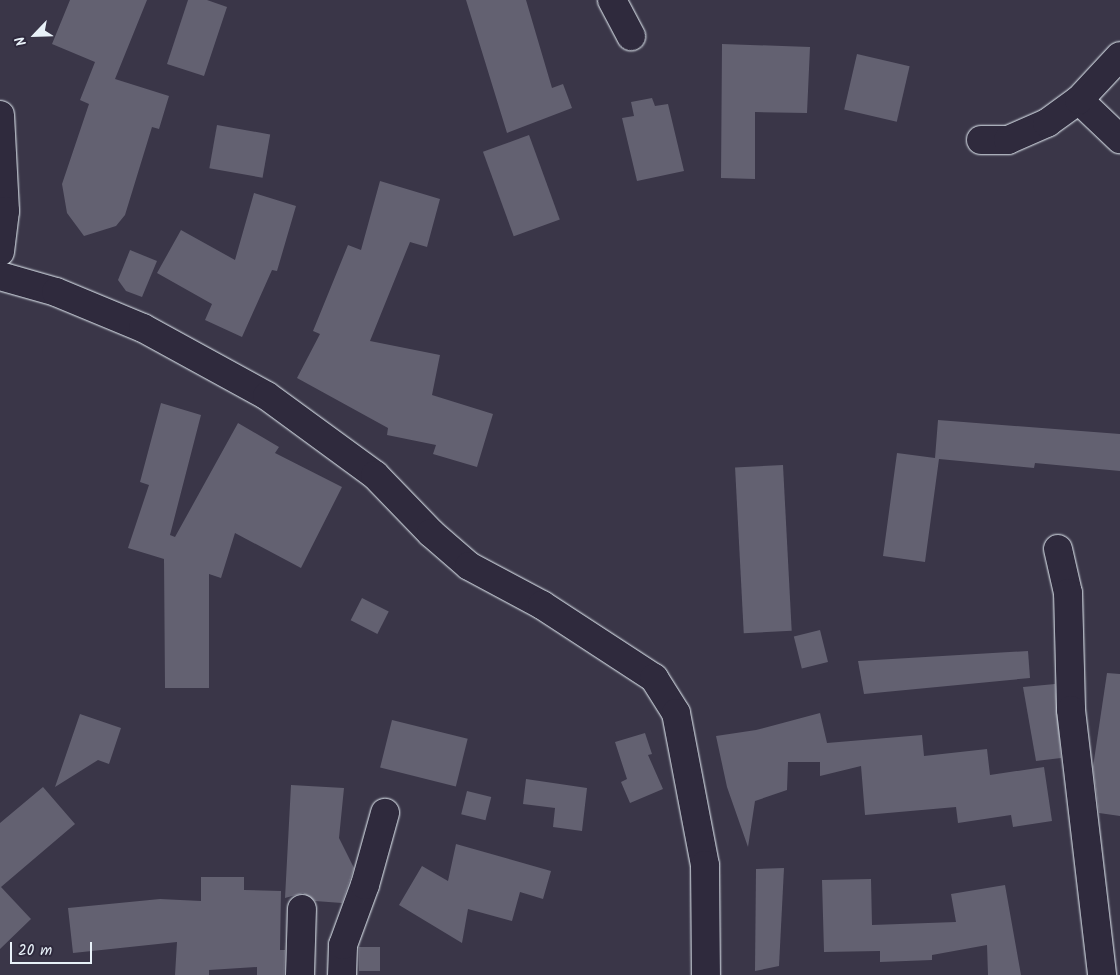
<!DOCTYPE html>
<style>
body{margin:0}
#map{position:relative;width:1120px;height:975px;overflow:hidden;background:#3a3648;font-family:Kalam,sans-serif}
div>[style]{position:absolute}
.building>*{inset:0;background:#636171;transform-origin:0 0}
.roads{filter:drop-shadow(0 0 1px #e8f1f8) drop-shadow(0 0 1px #e8f1f8)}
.street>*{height:28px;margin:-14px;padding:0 14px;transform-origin:14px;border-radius:14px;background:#2f2a3d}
span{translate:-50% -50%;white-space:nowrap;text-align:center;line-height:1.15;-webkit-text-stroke:4px #2f2a3d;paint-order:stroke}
.north{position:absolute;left:10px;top:10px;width:50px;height:50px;-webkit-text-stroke:4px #2f2a3d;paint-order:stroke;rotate:246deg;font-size:14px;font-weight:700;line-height:20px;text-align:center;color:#e8f1f8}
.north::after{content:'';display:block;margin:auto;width:18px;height:22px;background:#e8f1f8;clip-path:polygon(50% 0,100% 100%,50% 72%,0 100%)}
.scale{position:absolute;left:10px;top:942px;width:82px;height:22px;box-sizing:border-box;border:2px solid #e8f1f8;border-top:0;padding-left:6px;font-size:15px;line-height:18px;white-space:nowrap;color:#e8f1f8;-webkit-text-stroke:4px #2f2a3d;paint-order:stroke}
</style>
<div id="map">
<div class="building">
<div style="clip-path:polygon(70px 0,147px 0,115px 79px,169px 96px,159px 129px,152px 127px,125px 215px,116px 226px,84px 236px,67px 213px,62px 184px,89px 104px,80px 100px,95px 62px,52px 44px)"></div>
<div style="clip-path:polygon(188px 0,207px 0,227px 7px,204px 76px,167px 64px)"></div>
<div style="clip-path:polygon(466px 0,526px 0,552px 88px,563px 84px,572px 108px,507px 133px)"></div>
<div style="clip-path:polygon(722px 44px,810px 47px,807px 113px,755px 112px,755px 179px,721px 178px)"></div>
<div style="left:857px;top:54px;width:54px;height:57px;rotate:13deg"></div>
<div style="clip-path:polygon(652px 98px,655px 106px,668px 104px,684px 171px,637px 181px,622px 118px,634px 116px,631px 102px)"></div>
<div style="left:217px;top:125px;width:54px;height:44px;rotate:10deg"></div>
<div style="left:529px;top:135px;width:90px;height:49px;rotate:70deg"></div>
<div style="clip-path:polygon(380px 181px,440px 199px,427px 247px,410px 242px,370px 341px,440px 355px,432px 395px,493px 414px,477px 467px,433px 454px,436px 445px,387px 435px,388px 428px,297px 378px,320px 334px,313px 331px,348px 245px,361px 250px)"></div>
<div style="clip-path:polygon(254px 193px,296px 206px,277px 271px,272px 270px,242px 337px,205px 320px,212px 304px,157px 273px,181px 230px,235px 260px)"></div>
<div style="clip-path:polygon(130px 250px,157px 261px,142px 297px,126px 291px,118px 280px)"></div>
<div style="clip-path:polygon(161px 403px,201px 415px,170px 535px,175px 537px,238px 423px,279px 447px,275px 453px,342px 487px,301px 568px,235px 533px,221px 578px,209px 574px,209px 688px,165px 688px,164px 559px,128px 548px,149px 485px,140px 482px)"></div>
<div style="clip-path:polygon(938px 420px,1120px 434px,1120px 471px,1035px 463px,1034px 468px,939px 459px,925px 562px,883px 556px,897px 453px,935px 458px)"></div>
<div style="left:783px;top:465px;width:166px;height:48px;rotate:87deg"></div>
<div style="left:362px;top:598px;width:30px;height:25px;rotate:27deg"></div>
<div style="left:820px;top:630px;width:33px;height:27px;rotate:76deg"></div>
<div style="clip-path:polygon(1028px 651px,1030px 678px,864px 694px,858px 661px)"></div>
<div style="clip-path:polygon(1107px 673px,1120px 674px,1120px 816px,1099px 813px,1093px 767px)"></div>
<div style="clip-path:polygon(1055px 684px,1061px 758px,1036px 761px,1023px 687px)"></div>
<div style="clip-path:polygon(820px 713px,827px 743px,922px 735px,924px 756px,987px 749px,990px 775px,1044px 767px,1052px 821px,1013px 827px,1011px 815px,958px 823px,956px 807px,865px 815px,861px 766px,820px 776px,820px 762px,788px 762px,787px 790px,755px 801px,748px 847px,727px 787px,716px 736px,756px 730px)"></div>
<div style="clip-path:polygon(80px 714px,121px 728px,109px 764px,98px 760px,55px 787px)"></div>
<div style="left:392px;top:720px;width:78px;height:49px;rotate:14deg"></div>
<div style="clip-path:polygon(645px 733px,652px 754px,648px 755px,663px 789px,630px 803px,621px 782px,627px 779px,615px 742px)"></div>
<div style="clip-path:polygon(526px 779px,587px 788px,582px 831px,553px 827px,555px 808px,523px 804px)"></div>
<div style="clip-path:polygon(291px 785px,344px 788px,339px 838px,354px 868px,342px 903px,315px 901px,303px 893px,285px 898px)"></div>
<div style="clip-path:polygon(43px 787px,75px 824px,1px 887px,31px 919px,0 949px,0 823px)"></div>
<div style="left:467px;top:791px;width:25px;height:24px;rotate:14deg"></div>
<div style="clip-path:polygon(456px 844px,551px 871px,543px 899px,520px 892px,512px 921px,468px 909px,462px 943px,399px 905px,422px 866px,448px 881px)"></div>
<div style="clip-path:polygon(784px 868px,779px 966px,755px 971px,756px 869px)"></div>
<div style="clip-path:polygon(201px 877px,244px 877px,244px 890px,281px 891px,280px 950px,285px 950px,284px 975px,257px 975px,257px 967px,209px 970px,209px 975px,175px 975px,177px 942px,73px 953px,68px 908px,160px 899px,201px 901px)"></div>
<div style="clip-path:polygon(871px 879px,872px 925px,956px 922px,951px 894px,1005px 885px,1021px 975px,988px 975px,987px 945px,932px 955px,932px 960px,880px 962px,880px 951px,824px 952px,822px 880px)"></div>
<div style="left:359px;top:947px;width:21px;height:24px"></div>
</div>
<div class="roads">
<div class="street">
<div style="left:612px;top:0;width:41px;rotate:62.2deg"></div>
<div style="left:1079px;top:100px;width:57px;rotate:43.6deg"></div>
<div style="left:0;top:115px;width:96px;rotate:87deg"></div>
<div style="left:5px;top:211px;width:41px;rotate:97deg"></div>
<div style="left:981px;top:140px;width:27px"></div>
<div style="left:1008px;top:140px;width:43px;rotate:-23.6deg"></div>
<div style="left:1047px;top:123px;width:39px;rotate:-36deg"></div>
<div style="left:1079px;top:100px;width:60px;rotate:-47deg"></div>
<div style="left:0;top:276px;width:58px;rotate:15.9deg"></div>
<div style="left:56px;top:292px;width:94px;rotate:22.5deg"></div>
<div style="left:143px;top:328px;width:141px;rotate:28.7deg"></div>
<div style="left:267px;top:396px;width:134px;rotate:36.2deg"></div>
<div style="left:375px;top:475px;width:81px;rotate:46deg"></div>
<div style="left:431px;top:533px;width:50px;rotate:41deg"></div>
<div style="left:469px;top:566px;width:83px;rotate:28.1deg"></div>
<div style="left:542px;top:605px;width:134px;rotate:33.1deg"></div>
<div style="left:654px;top:678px;width:41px;rotate:57.8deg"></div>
<div style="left:676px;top:713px;width:155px;rotate:79.2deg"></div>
<div style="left:705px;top:865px;width:110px;rotate:89.5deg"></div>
<div style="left:1058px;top:549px;width:45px;rotate:77.2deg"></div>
<div style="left:1068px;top:593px;width:117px;rotate:88.5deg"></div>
<div style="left:1071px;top:710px;width:267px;rotate:83.3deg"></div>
<div style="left:300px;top:975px;width:66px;rotate:-88.3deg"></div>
<div style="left:342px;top:975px;width:30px;rotate:-88deg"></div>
<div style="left:343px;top:945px;width:64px;rotate:-69.9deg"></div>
<div style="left:365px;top:885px;width:75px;rotate:-74.5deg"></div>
</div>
</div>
<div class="north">N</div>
<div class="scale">20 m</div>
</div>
